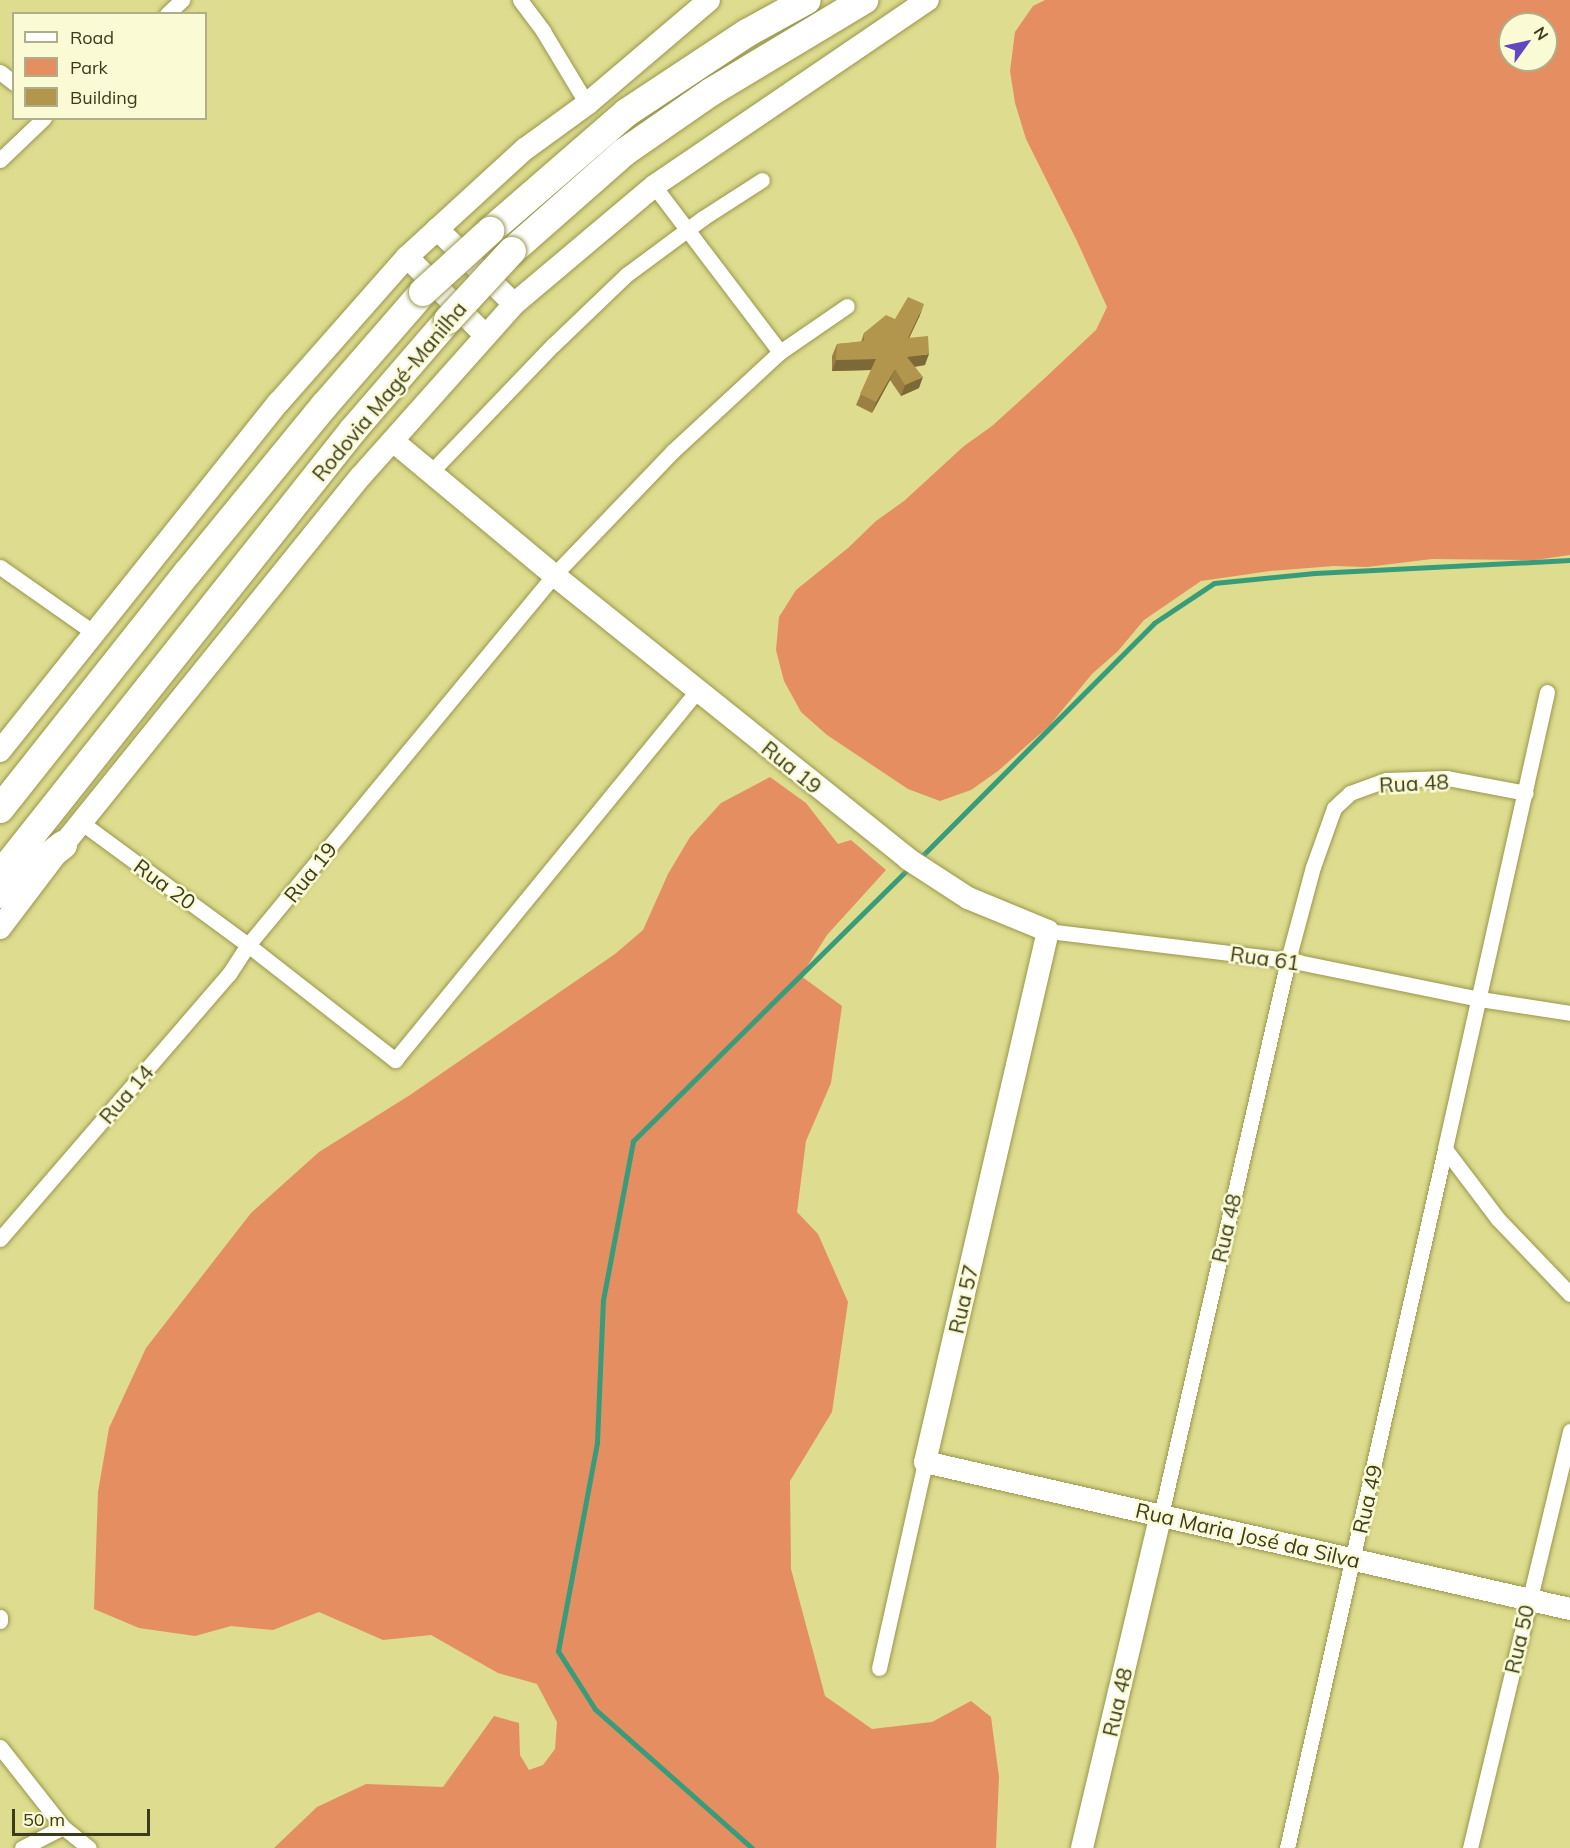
<!DOCTYPE html>
<meta charset="utf-8">
<style>
body{margin:0}
#map{position:relative;width:1570px;height:1848px;overflow:hidden;background:#dddc8f;font-family:Mulish,sans-serif}
div>[style]{position:absolute}
.green>*{inset:0;background:#e58e61}
.stream>*{height:5px;margin:-2.5px;padding:0 2.5px;transform-origin:2.5px;border-radius:2.5px;background:#389c7b}
.roads{filter:drop-shadow(0 0 2px #99974c) drop-shadow(0 0 2px #99974c)}
.street>*{height:15px;margin:-7.5px;padding:0 7.5px;transform-origin:7.5px;border-radius:7.5px;background:#fff}
.secondary>*{height:22px;margin:-11px;padding:0 11px;transform-origin:11px;border-radius:11px;background:#fff}
.highway>*{height:28px;margin:-14px;padding:0 14px;transform-origin:14px;border-radius:14px;background:#fff}
.bridges{filter:drop-shadow(0 0 2px #99974c) drop-shadow(0 0 2px #99974c)}
.highway-bridge>*{height:28px;margin:-14px;padding:0 14px;transform-origin:14px;border-radius:14px;background:#fff}
.wall>*{inset:0;background:#9a8143}
.shaded-wall>*{inset:0;background:#7d6937}
.building>*{inset:0;background:#b3964e}
span{translate:-50% -50%;white-space:nowrap;text-align:center;line-height:1.15;-webkit-text-stroke:5px #fafbd5;paint-order:stroke}
.street-label{font-size:21px;color:#3c3b1c}
.legend{position:absolute;left:12px;top:12px;width:195px;height:108px;box-sizing:border-box;background:#fafbd5;border:2px solid #aeae8b;margin:0;padding:8px 10px;list-style:none;font-size:18px;color:#3c3b1c}
.legend li{display:flex;align-items:center;gap:12px;height:30px}
.legend b{width:30px;border:2px solid #aeae8b}
.north{position:absolute;left:1498px;top:12px;width:60px;height:60px;box-sizing:border-box;background:#fafbd5;border:2px solid #aeae8b;border-radius:50%;rotate:57deg;font-size:16px;font-weight:700;line-height:24px;text-align:center;color:#3c3b1c}
.north::after{content:'';display:block;margin:auto;width:21px;height:27px;background:#6148c1;clip-path:polygon(50% 0,100% 100%,50% 72%,0 100%)}
.scale{position:absolute;left:12px;top:1809px;width:138px;height:27px;box-sizing:border-box;border:3px solid #3c3b1c;border-top:0;padding-left:8px;font-size:18px;line-height:21px;white-space:nowrap;color:#3c3b1c;-webkit-text-stroke:4px #fafbd5;paint-order:stroke}
</style>
<div id="map">
<div class="green">
<div style="clip-path:polygon(evenodd,1045px 0,1570px 0,1570px 555px,1535px 560px,1432px 559px,1367px 567px,1334px 566px,1270px 571px,1201px 581px,1144px 620px,1118px 651px,1092px 674px,1049px 726px,998px 771px,971px 790px,940px 801px,908px 789px,827px 735px,801px 712px,784px 681px,776px 650px,779px 617px,796px 590px,848px 548px,876px 521px,904px 501px,964px 446px,992px 426px,1046px 377px,1096px 330px,1107px 307px,1077px 241px,1026px 139px,1015px 103px,1010px 71px,1015px 32px,1033px 6px,1045px 0,1510px 24px,1546px 24px,1546px 60px,1510px 60px,1510px 24px)"></div>
<div style="clip-path:polygon(770px 777px,806px 803px,838px 844px,851px 840px,886px 870px,827px 935px,801px 976px,842px 1006px,831px 1083px,806px 1141px,797px 1212px,818px 1234px,848px 1302px,832px 1412px,790px 1481px,791px 1569px,825px 1696px,872px 1729px,932px 1722px,971px 1701px,991px 1717px,999px 1777px,996px 1848px,274px 1848px,317px 1807px,366px 1784px,443px 1787px,494px 1716px,519px 1723px,520px 1755px,529px 1770px,543px 1765px,555px 1749px,557px 1722px,537px 1684px,498px 1673px,431px 1635px,383px 1640px,319px 1612px,273px 1630px,231px 1626px,195px 1636px,139px 1628px,94px 1609px,98px 1492px,109px 1428px,146px 1348px,251px 1213px,319px 1152px,410px 1095px,615px 954px,643px 930px,668px 874px,690px 837px,721px 803px)"></div>
</div>
<div class="stream">
<div style="left:918px;top:860px;width:334px;rotate:-45.1deg"></div>
<div style="left:1154px;top:623px;width:72px;rotate:-33.7deg"></div>
<div style="left:1214px;top:583px;width:101px;rotate:-5.7deg"></div>
<div style="left:1315px;top:573px;width:255px;rotate:-2.9deg"></div>
<div style="left:752px;top:1848px;width:210px;rotate:-138.5deg"></div>
<div style="left:595px;top:1709px;width:69px;rotate:-122.5deg"></div>
<div style="left:558px;top:1651px;width:213px;rotate:-79.4deg"></div>
<div style="left:597px;top:1442px;width:142px;rotate:-87.6deg"></div>
<div style="left:603px;top:1300px;width:162px;rotate:-79.3deg"></div>
<div style="left:633px;top:1141px;width:391px;rotate:-44.7deg"></div>
</div>
<div class="roads">
<div class="street">
<div style="left:520px;top:0;width:39px;rotate:53deg"></div>
<div style="left:543px;top:31px;width:85px;rotate:58.9deg"></div>
<div style="left:167px;top:14px;width:21px;rotate:-43deg"></div>
<div style="left:0;top:72px;width:18px;rotate:38deg"></div>
<div style="left:0;top:160px;width:61px;rotate:-43.7deg"></div>
<div style="left:654px;top:186px;width:208px;rotate:52.8deg"></div>
<div style="left:431px;top:472px;width:176px;rotate:-46.2deg"></div>
<div style="left:553px;top:345px;width:101px;rotate:-43.8deg"></div>
<div style="left:626px;top:275px;width:96px;rotate:-36.5deg"></div>
<div style="left:703px;top:218px;width:70px;rotate:-32.8deg"></div>
<div style="left:0;top:567px;width:113px;rotate:35deg"></div>
<div style="left:1547px;top:692px;width:468px;rotate:102.6deg"></div>
<div style="left:1445px;top:1149px;width:88px;rotate:52.9deg"></div>
<div style="left:1498px;top:1219px;width:104px;rotate:46.2deg"></div>
<div style="left:82px;top:823px;width:206px;rotate:36.3deg"></div>
<div style="left:248px;top:945px;width:187px;rotate:38deg"></div>
<div style="left:395px;top:1060px;width:478px;rotate:-50.7deg"></div>
<div style="left:1048px;top:931px;width:242px;rotate:6.9deg"></div>
<div style="left:1288px;top:960px;width:196px;rotate:11.5deg"></div>
<div style="left:1480px;top:999px;width:91px;rotate:8.8deg"></div>
<div style="left:0;top:1239px;width:350px;rotate:-49.2deg"></div>
<div style="left:229px;top:974px;width:35px;rotate:-57deg"></div>
<div style="left:248px;top:945px;width:480px;rotate:-50.4deg"></div>
<div style="left:554px;top:575px;width:172px;rotate:-46.2deg"></div>
<div style="left:673px;top:451px;width:146px;rotate:-42.8deg"></div>
<div style="left:780px;top:352px;width:81px;rotate:-34.5deg"></div>
<div style="left:1161px;top:1515px;width:569px;rotate:-77.11deg"></div>
<div style="left:1288px;top:960px;width:96px;rotate:-75deg"></div>
<div style="left:1313px;top:867px;width:63px;rotate:-70.4deg"></div>
<div style="left:1334px;top:808px;width:22px;rotate:-43deg"></div>
<div style="left:1350px;top:793px;width:38px;rotate:-20deg"></div>
<div style="left:1386px;top:780px;width:61px;rotate:-1.9deg"></div>
<div style="left:1447px;top:778px;width:80px;rotate:10.8deg"></div>
<div style="left:0;top:1617px;width:4px;rotate:90deg"></div>
<div style="left:879px;top:1668px;width:211px;rotate:-77.4deg"></div>
<div style="left:0;top:1747px;width:102px;rotate:51.8deg"></div>
<div style="left:22px;top:1848px;width:46px;rotate:-27.1deg"></div>
<div style="left:63px;top:1827px;width:33px;rotate:39deg"></div>
<div style="left:1287px;top:1848px;width:717px;rotate:-77.26deg"></div>
<div style="left:1470px;top:1848px;width:429px;rotate:-76.5deg"></div>
</div>
<div class="secondary">
<div style="left:437px;top:229px;width:107px;rotate:44.2deg"></div>
<div style="left:407px;top:257px;width:110px;rotate:45deg"></div>
<div style="left:393px;top:441px;width:209px;rotate:39.8deg"></div>
<div style="left:554px;top:575px;width:454px;rotate:38.7deg"></div>
<div style="left:908px;top:859px;width:72px;rotate:33deg"></div>
<div style="left:968px;top:898px;width:87px;rotate:22.4deg"></div>
<div style="left:1048px;top:931px;width:545px;rotate:103.04deg"></div>
<div style="left:925px;top:1462px;width:662px;rotate:12.84deg"></div>
<div style="left:0;top:751px;width:447px;rotate:-51.4deg"></div>
<div style="left:279px;top:402px;width:193px;rotate:-48.6deg"></div>
<div style="left:407px;top:257px;width:160px;rotate:-42.5deg"></div>
<div style="left:525px;top:149px;width:77px;rotate:-36deg"></div>
<div style="left:587px;top:104px;width:160px;rotate:-40.4deg"></div>
<div style="left:0;top:928px;width:104px;rotate:-52.8deg"></div>
<div style="left:63px;top:845px;width:474px;rotate:-51.1deg"></div>
<div style="left:361px;top:476px;width:230px;rotate:-48.3deg"></div>
<div style="left:514px;top:304px;width:183px;rotate:-40.1deg"></div>
<div style="left:654px;top:186px;width:331px;rotate:-34.2deg"></div>
<div style="left:1082px;top:1848px;width:342px;rotate:-76.7deg"></div>
</div>
<div class="highway">
<div style="left:490px;top:231px;width:180px;rotate:-40.9deg"></div>
<div style="left:626px;top:113px;width:145px;rotate:-33.5deg"></div>
<div style="left:747px;top:33px;width:68px;rotate:-28.8deg"></div>
<div style="left:512px;top:251px;width:148px;rotate:-41.4deg"></div>
<div style="left:623px;top:153px;width:107px;rotate:-34.7deg"></div>
<div style="left:711px;top:92px;width:179px;rotate:-31deg"></div>
<div style="left:0;top:809px;width:303px;rotate:-51.6deg"></div>
<div style="left:188px;top:572px;width:215px;rotate:-50.7deg"></div>
<div style="left:324px;top:406px;width:151px;rotate:-49deg"></div>
<div style="left:0;top:875px;width:569px;rotate:-51.56deg"></div>
<div style="left:354px;top:429px;width:144px;rotate:-49.2deg"></div>
<div style="left:0;top:894px;width:80px;rotate:-37.9deg"></div>
</div>
</div>
<div class="bridges">
<div class="highway-bridge">
<div style="left:423px;top:292px;width:91px;rotate:-42.3deg"></div>
<div style="left:448px;top:320px;width:94px;rotate:-47.2deg"></div>
</div>
</div>
<div class="wall">
<div style="clip-path:polygon(920px 315px,909px 338px,925px 365px,915px 367px,919px 388px,901px 396px,890px 380px,872px 413px,856px 405px,871px 370px,832px 371px,832px 356px,837px 344px,861px 342px,864px 333px,895px 319px)"></div>
</div>
<div class="shaded-wall">
<div style="clip-path:polygon(924px 304px,920px 315px,904px 349px,908px 338px)"></div>
<div style="clip-path:polygon(929px 354px,925px 365px,903px 368px,907px 357px)"></div>
<div style="clip-path:polygon(876px 359px,871px 370px,832px 371px,836px 360px)"></div>
<div style="clip-path:polygon(895px 369px,890px 380px,872px 413px,876px 402px)"></div>
<div style="clip-path:polygon(923px 377px,919px 388px,901px 396px,905px 385px)"></div>
</div>
<div class="building">
<div style="clip-path:polygon(908px 297px,924px 304px,908px 338px,928px 336px,929px 354px,907px 357px,923px 377px,905px 385px,895px 369px,876px 402px,860px 394px,876px 359px,836px 360px,837px 344px,864px 341px,864px 333px,886px 315px,895px 319px)"></div>
</div>
<div class="street-label">
<span style="left:389px;top:391px;rotate:-50deg">Rodovia Magé-Manilha</span>
<span style="left:792px;top:767px;rotate:39deg">Rua 19</span>
<span style="left:1414px;top:783px;rotate:-3deg">Rua 48</span>
<span style="left:310px;top:872px;rotate:-51deg">Rua 19</span>
<span style="left:165px;top:884px;rotate:36deg">Rua 20</span>
<span style="left:1265px;top:958px;rotate:8deg">Rua 61</span>
<span style="left:126px;top:1094px;rotate:-49deg">Rua 14</span>
<span style="left:1226px;top:1228px;rotate:-77deg">Rua 48</span>
<span style="left:963px;top:1299px;rotate:-77deg">Rua 57</span>
<span style="left:1367px;top:1499px;rotate:-77deg">Rua 49</span>
<span style="left:1248px;top:1535px;rotate:13deg">Rua Maria José da Silva</span>
<span style="left:1519px;top:1639px;rotate:-77deg">Rua 50</span>
<span style="left:1117px;top:1702px;rotate:-77deg">Rua 48</span>
</div>
<ul class="legend">
<li><b style="height:8px;background:#fff"></b>Road</li>
<li><b style="height:16px;background:#e58e61"></b>Park</li>
<li><b style="height:16px;background:#b3964e"></b>Building</li>
</ul>
<div class="north">N</div>
<div class="scale">50 m</div>
</div>
